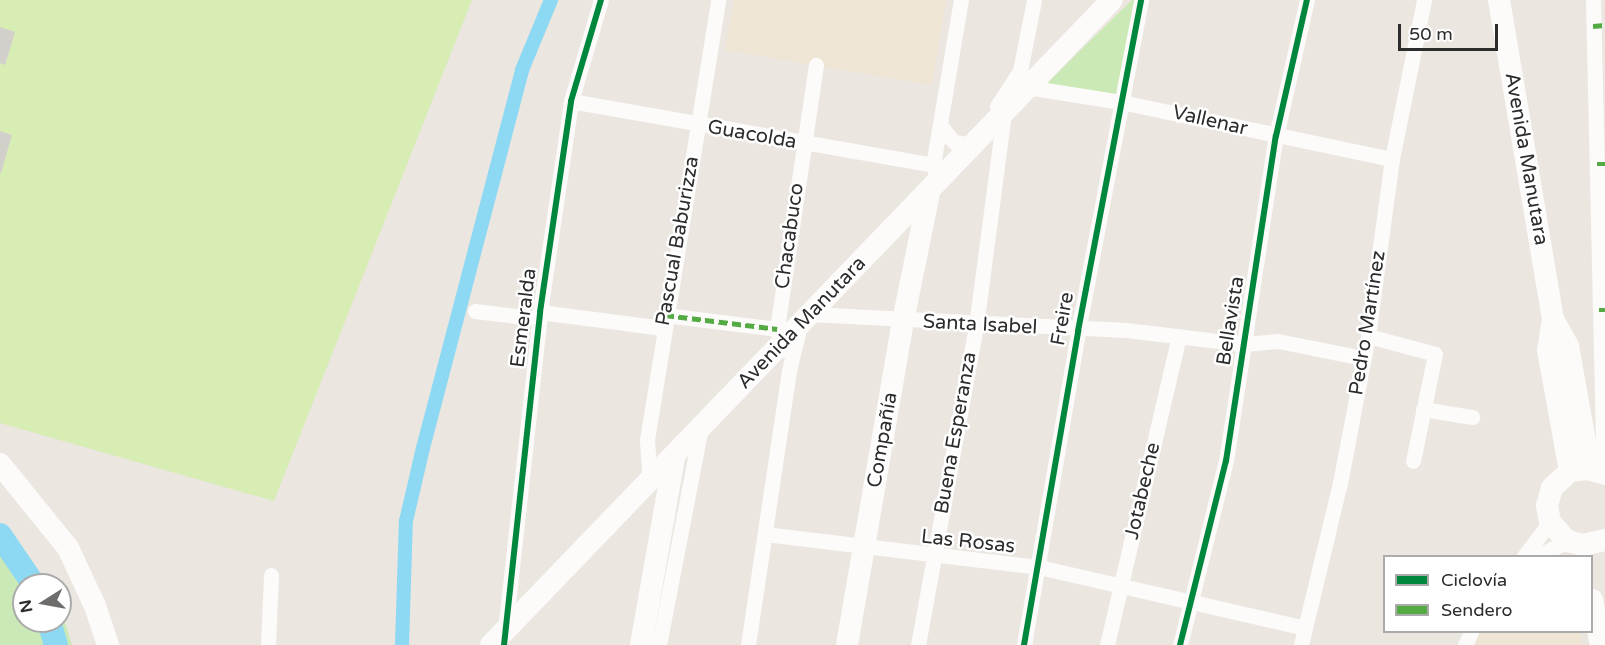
<!DOCTYPE html>
<meta charset="utf-8">
<style>
body{margin:0}
#map{position:relative;width:1605px;height:645px;overflow:hidden;background:#ebe6e0;font-family:"Varela Round",sans-serif}
div>[style]{position:absolute}
.education>*{inset:0;background:#efe5d4;transform-origin:0 0}
.green>*{inset:0;background:#cbe9b6}
.pitch>*{inset:0;background:#d7edb3}
.canal>*{height:14px;margin:-7px;padding:0 7px;transform-origin:7px;border-radius:7px;background:#8dd8f3}
.river>*{height:24px;margin:-12px;padding:0 12px;transform-origin:12px;border-radius:12px;background:#8dd8f3}
.building>*{inset:0;background:#d3d0cc}
.street>*{height:15px;margin:-7.5px;padding:0 7.5px;transform-origin:7.5px;border-radius:7.5px;background:#fcfbfa}
.secondary>*{height:22px;margin:-11px;padding:0 11px;transform-origin:11px;border-radius:11px;background:#fcfbfa}
.quiet>*{height:4.5px;margin-top:-2.25px;transform-origin:0;background:repeating-linear-gradient(90deg,#54ab44 0 9px,transparent 0 13.5px)}
.cycleway>*{height:6px;margin:-3px;padding:0 3px;transform-origin:3px;border-radius:3px;background:#00873e}
span{translate:-50% -50%;white-space:nowrap;text-align:center;line-height:1.15;-webkit-text-stroke:5px #fff;paint-order:stroke}
.street-label{font-size:20px;color:#2c2c2c}
.legend{position:absolute;left:1383px;top:555px;width:210px;height:78px;box-sizing:border-box;background:#fff;border:2px solid #ababab;margin:0;padding:8px 10px;list-style:none;font-size:18px;color:#2c2c2c}
.legend li{display:flex;align-items:center;gap:12px;height:30px}
.legend b{width:30px;border:2px solid #ababab}
.north{position:absolute;left:12px;top:573px;width:60px;height:60px;box-sizing:border-box;background:#fff;border:2px solid #ababab;border-radius:50%;rotate:259deg;font-size:16px;font-weight:700;line-height:24px;text-align:center;color:#2c2c2c}
.north::after{content:'';display:block;margin:auto;width:21px;height:27px;background:#6f6d6b;clip-path:polygon(50% 0,100% 100%,50% 72%,0 100%)}
.scale{position:absolute;left:1398px;top:24px;width:100px;height:27px;box-sizing:border-box;border:3px solid #2c2c2c;border-top:0;padding-left:8px;font-size:18px;line-height:21px;white-space:nowrap;color:#2c2c2c;-webkit-text-stroke:4px #fff;paint-order:stroke}
</style>
<div id="map">
<div class="education">
<div style="clip-path:polygon(734px 0,946px 0,932px 85px,725px 50px)"></div>
<div style="left:1473px;top:632px;width:108px;height:14px"></div>
</div>
<div class="green">
<div style="clip-path:polygon(1132px 0,1135px 0,1115px 100px,1045px 85px)"></div>
<div style="clip-path:polygon(0 528px,45px 585px,24px 585px,24px 621px,60px 621px,60px 606px,72px 645px,0 645px)"></div>
</div>
<div class="pitch">
<div style="clip-path:polygon(0 0,472px 0,274px 501px,0 423px)"></div>
</div>
<div class="canal">
<div style="left:402px;top:645px;width:124px;rotate:-88.2deg"></div>
<div style="left:406px;top:521px;width:75px;rotate:-76.9deg"></div>
<div style="left:423px;top:448px;width:391px;rotate:-75.3deg"></div>
<div style="left:522px;top:70px;width:76px;rotate:-67.5deg"></div>
</div>
<div class="river">
<div style="left:0;top:535px;width:60px;rotate:55.8deg"></div>
<div style="left:49px;top:621px;width:25px;rotate:74deg"></div>
</div>
<div class="building">
<div style="clip-path:polygon(0 27px,15px 32px,5px 65px,0 63px)"></div>
<div style="clip-path:polygon(0 131px,12px 135px,1px 173px,0 173px)"></div>
</div>
<div class="street">
<div style="left:1593px;top:0;width:473px;rotate:88.7deg"></div>
<div style="left:1027px;top:87px;width:95px;rotate:9.1deg"></div>
<div style="left:1121px;top:102px;width:277px;rotate:11.9deg"></div>
<div style="left:571px;top:101px;width:368px;rotate:10deg"></div>
<div style="left:997px;top:106px;width:42px;rotate:-56.7deg"></div>
<div style="left:1020px;top:71px;width:72px;rotate:-78.8deg"></div>
<div style="left:940px;top:125px;width:22px;rotate:51deg"></div>
<div style="left:954px;top:142px;width:18px;rotate:9deg"></div>
<div style="left:972px;top:145px;width:6px;rotate:-81deg"></div>
<div style="left:936px;top:174px;width:9px;rotate:-108deg"></div>
<div style="left:933px;top:165px;width:167px;rotate:-80.4deg"></div>
<div style="left:475px;top:311px;width:65px;rotate:7deg"></div>
<div style="left:540px;top:312px;width:124px;rotate:7.4deg"></div>
<div style="left:809px;top:314px;width:317px;rotate:2.9deg"></div>
<div style="left:1126px;top:330px;width:119px;rotate:6.8deg"></div>
<div style="left:1244px;top:344px;width:34px;rotate:-5deg"></div>
<div style="left:1278px;top:341px;width:87px;rotate:11.3deg"></div>
<div style="left:665px;top:315px;width:113px;rotate:7.1deg"></div>
<div style="left:1368px;top:336px;width:69px;rotate:15deg"></div>
<div style="left:1435px;top:354px;width:109px;rotate:101.6deg"></div>
<div style="left:784px;top:350px;width:22px;rotate:-108deg"></div>
<div style="left:777px;top:329px;width:267px;rotate:-81.6deg"></div>
<div style="left:1423px;top:409px;width:50px;rotate:9.3deg"></div>
<div style="left:650px;top:482px;width:42px;rotate:-94.1deg"></div>
<div style="left:647px;top:440px;width:446px;rotate:-80.8deg"></div>
<div style="left:765px;top:534px;width:276px;rotate:6.9deg"></div>
<div style="left:1039px;top:567px;width:273px;rotate:12.9deg"></div>
<div style="left:1524px;top:556px;width:43px;rotate:-52.6deg"></div>
<div style="left:1538px;top:556px;width:33px;rotate:-27deg"></div>
<div style="left:505px;top:631px;width:321px;rotate:-83.7deg"></div>
<div style="left:540px;top:312px;width:213px;rotate:-81.6deg"></div>
<div style="left:571px;top:101px;width:105px;rotate:-73.5deg"></div>
<div style="left:268px;top:645px;width:70px;rotate:-87.5deg"></div>
<div style="left:659px;top:645px;width:217px;rotate:-79.1deg"></div>
<div style="left:748px;top:645px;width:277px;rotate:-81.5deg"></div>
<div style="left:789px;top:371px;width:47px;rotate:-76.6deg"></div>
<div style="left:918px;top:645px;width:324px;rotate:-79.7deg"></div>
<div style="left:976px;top:326px;width:215px;rotate:-82.5deg"></div>
<div style="left:1024px;top:645px;width:319px;rotate:-80.2deg"></div>
<div style="left:1078px;top:331px;width:337px;rotate:-79.2deg"></div>
<div style="left:1107px;top:645px;width:317px;rotate:-76.9deg"></div>
<div style="left:1180px;top:645px;width:190px;rotate:-76deg"></div>
<div style="left:1226px;top:461px;width:329px;rotate:-81.3deg"></div>
<div style="left:1276px;top:136px;width:139px;rotate:-77.2deg"></div>
<div style="left:1301px;top:645px;width:167px;rotate:-76.5deg"></div>
<div style="left:1340px;top:483px;width:150px;rotate:-79.2deg"></div>
<div style="left:1368px;top:336px;width:179px;rotate:-82.3deg"></div>
<div style="left:1392px;top:159px;width:162px;rotate:-78.6deg"></div>
<div style="left:1465px;top:645px;width:14px;rotate:-65deg"></div>
</div>
<div class="secondary">
<div style="left:1499px;top:0;width:324px;rotate:80.4deg"></div>
<div style="left:1553px;top:319px;width:31px;rotate:99deg"></div>
<div style="left:1548px;top:350px;width:123px;rotate:79.7deg"></div>
<div style="left:1553px;top:319px;width:31px;rotate:61deg"></div>
<div style="left:1568px;top:346px;width:125px;rotate:79.9deg"></div>
<div style="left:0;top:464px;width:108px;rotate:51deg"></div>
<div style="left:68px;top:548px;width:64px;rotate:65deg"></div>
<div style="left:95px;top:606px;width:41px;rotate:71.6deg"></div>
<div style="left:1605px;top:474px;width:19px;rotate:-164deg"></div>
<div style="left:1587px;top:469px;width:17px;rotate:173deg"></div>
<div style="left:1570px;top:471px;width:25px;rotate:137deg"></div>
<div style="left:1552px;top:488px;width:18px;rotate:106deg"></div>
<div style="left:1547px;top:505px;width:17px;rotate:80deg"></div>
<div style="left:1550px;top:522px;width:25px;rotate:48deg"></div>
<div style="left:1567px;top:541px;width:16px;rotate:14deg"></div>
<div style="left:1583px;top:545px;width:23px;rotate:-13deg"></div>
<div style="left:1592px;top:600px;width:46px;rotate:78.7deg"></div>
<div style="left:491px;top:645px;width:895px;rotate:-46.09deg"></div>
<div style="left:641px;top:645px;width:191px;rotate:-80deg"></div>
<div style="left:847px;top:645px;width:329px;rotate:-80.2deg"></div>
<div style="left:903px;top:321px;width:131px;rotate:-78.5deg"></div>
</div>
<div class="quiet">
<div style="left:1593px;top:26px;width:12px;rotate:-5deg"></div>
<div style="left:1597px;top:164px;width:8px"></div>
<div style="left:1599px;top:310px;width:6px"></div>
<div style="left:665px;top:315px;width:113px;rotate:7.1deg"></div>
</div>
<div class="cycleway">
<div style="left:504px;top:645px;width:335px;rotate:-83.8deg"></div>
<div style="left:540px;top:312px;width:213px;rotate:-81.6deg"></div>
<div style="left:571px;top:101px;width:105px;rotate:-73.5deg"></div>
<div style="left:1024px;top:645px;width:319px;rotate:-80.2deg"></div>
<div style="left:1078px;top:331px;width:337px;rotate:-79.2deg"></div>
<div style="left:1180px;top:645px;width:190px;rotate:-76deg"></div>
<div style="left:1226px;top:461px;width:329px;rotate:-81.3deg"></div>
<div style="left:1276px;top:136px;width:139px;rotate:-77.2deg"></div>
</div>
<div class="street-label">
<span style="left:1210px;top:121px;rotate:13deg">Vallenar</span>
<span style="left:752px;top:135px;rotate:10deg">Guacolda</span>
<span style="left:1526px;top:159px;rotate:80deg">Avenida Manutara</span>
<span style="left:790px;top:236px;rotate:-82deg">Chacabuco</span>
<span style="left:678px;top:241px;rotate:-80deg">Pascual Baburizza</span>
<span style="left:524px;top:318px;rotate:-83deg">Esmeralda</span>
<span style="left:1063px;top:319px;rotate:-80deg">Freire</span>
<span style="left:1231px;top:321px;rotate:-81deg">Bellavista</span>
<span style="left:802px;top:323px;rotate:-46deg">Avenida Manutara</span>
<span style="left:1368px;top:323px;rotate:-81deg">Pedro Martínez</span>
<span style="left:980px;top:325px;rotate:3deg">Santa Isabel</span>
<span style="left:956px;top:433px;rotate:-80deg">Buena Esperanza</span>
<span style="left:883px;top:440px;rotate:-80deg">Compañía</span>
<span style="left:1143px;top:491px;rotate:-77deg">Jotabeche</span>
<span style="left:968px;top:542px;rotate:6deg">Las Rosas</span>
</div>
<ul class="legend">
<li><b style="height:8px;background:#00873e"></b>Ciclovía</li>
<li><b style="height:8px;background:#54ab44"></b>Sendero</li>
</ul>
<div class="north">N</div>
<div class="scale">50 m</div>
</div>
